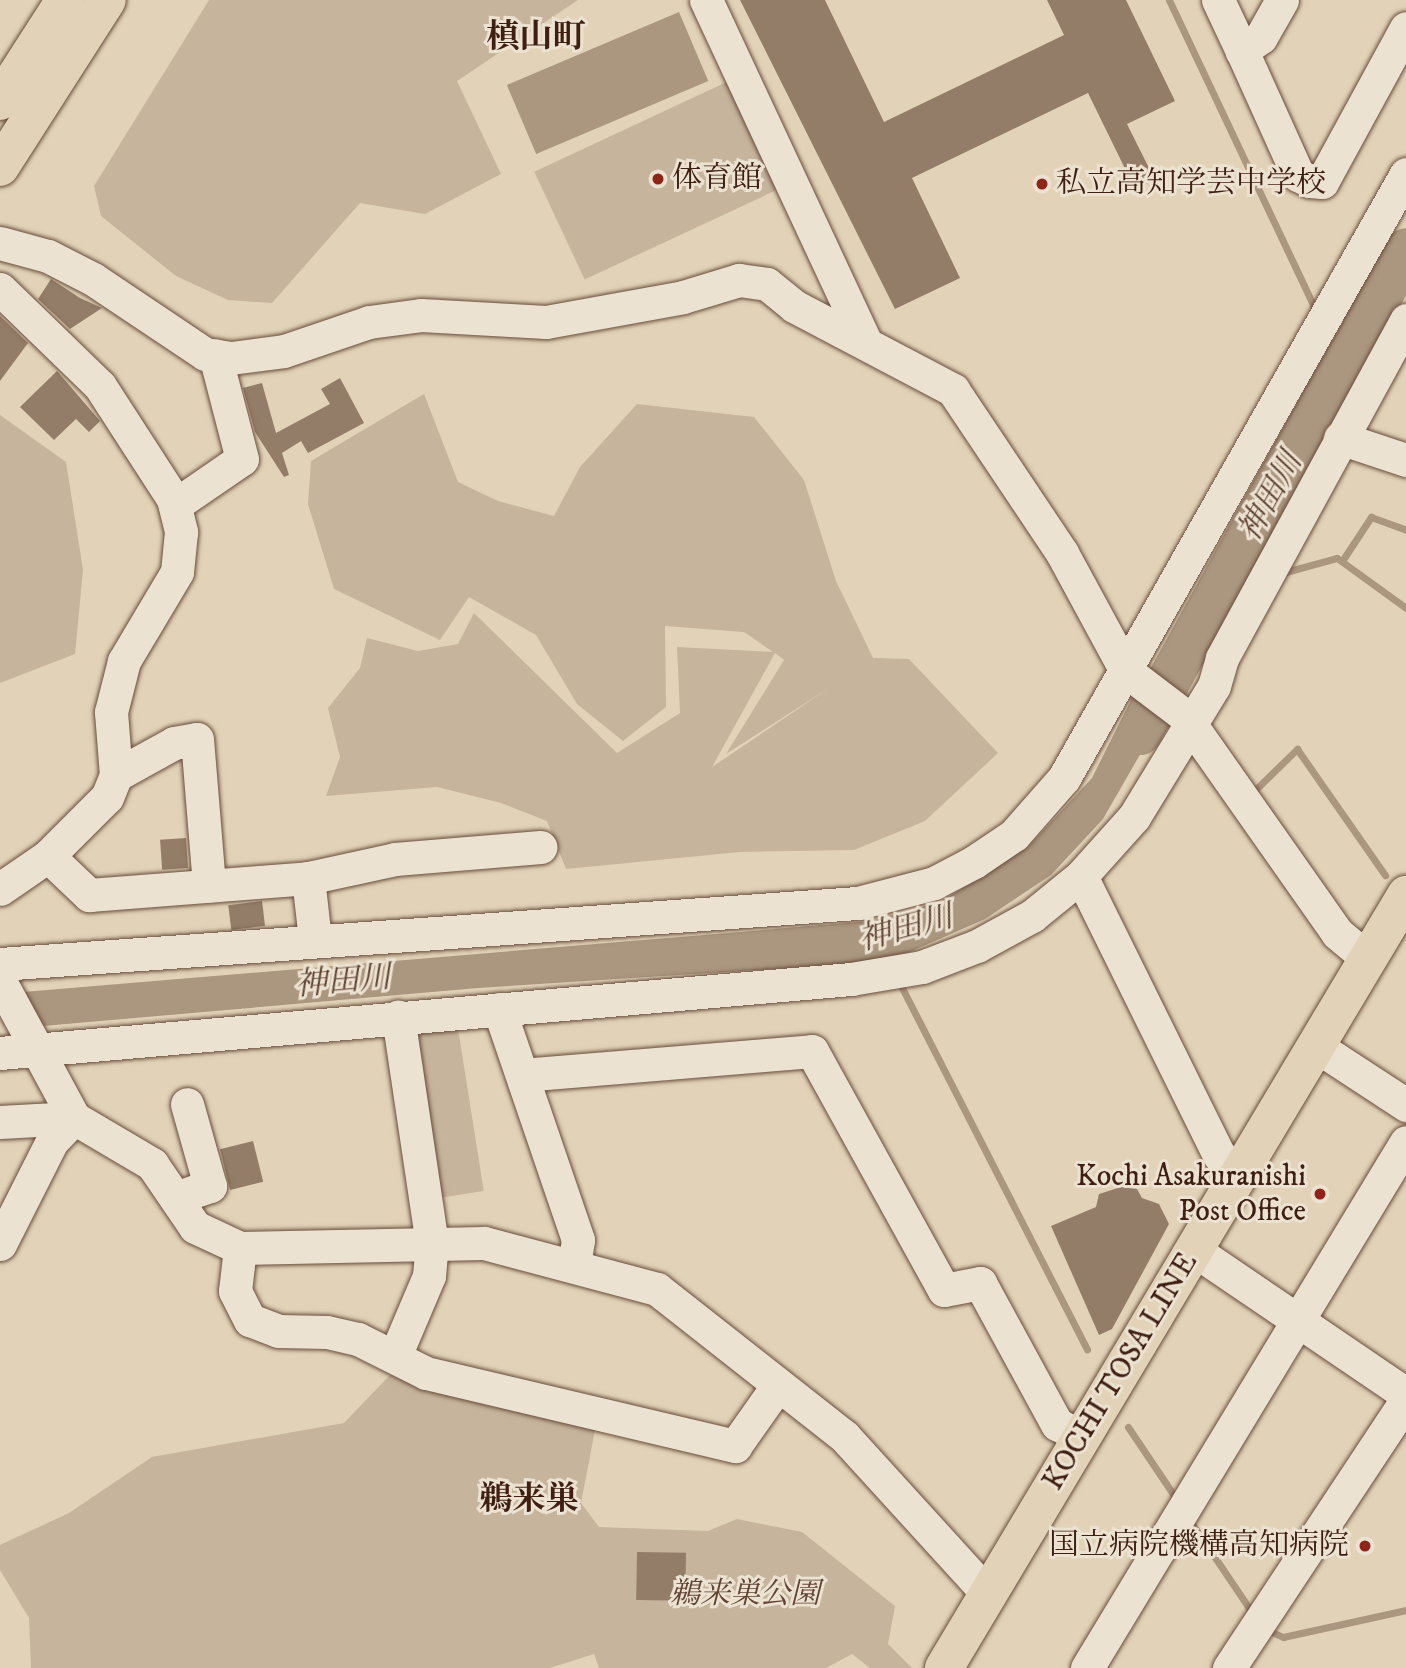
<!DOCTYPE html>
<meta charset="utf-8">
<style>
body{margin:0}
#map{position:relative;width:1406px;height:1668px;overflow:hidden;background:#e2d3b8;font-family:"IM FELL DW Pica","Noto Serif JP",serif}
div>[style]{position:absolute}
.green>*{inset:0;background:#c6b49c;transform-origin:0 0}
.water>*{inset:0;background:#ab967f;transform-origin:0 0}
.stream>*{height:7px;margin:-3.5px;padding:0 3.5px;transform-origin:3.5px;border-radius:3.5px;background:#ab967f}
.river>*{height:44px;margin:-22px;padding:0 22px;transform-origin:22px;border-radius:22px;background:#ab967f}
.building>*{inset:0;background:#947d68;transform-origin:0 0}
.roads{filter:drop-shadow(0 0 2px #684c3b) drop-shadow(0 0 2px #684c3b)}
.minor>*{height:33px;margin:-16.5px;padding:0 16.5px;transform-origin:16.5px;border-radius:16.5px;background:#ece2d1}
.major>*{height:38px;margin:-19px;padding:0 19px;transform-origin:19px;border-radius:19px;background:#e2d3b8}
.highway>*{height:38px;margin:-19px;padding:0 19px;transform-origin:19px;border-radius:19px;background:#e2d3b8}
.dots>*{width:19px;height:19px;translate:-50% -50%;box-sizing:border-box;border:4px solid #ece2d1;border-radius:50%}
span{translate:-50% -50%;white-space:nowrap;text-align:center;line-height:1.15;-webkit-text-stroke:6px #ece2d1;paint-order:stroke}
.poi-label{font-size:30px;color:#3f1f11}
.left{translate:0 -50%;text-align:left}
.right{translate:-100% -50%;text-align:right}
.street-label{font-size:30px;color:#3f1f11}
.park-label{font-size:30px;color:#614434;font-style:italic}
.water-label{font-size:32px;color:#5f4332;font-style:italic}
.quarter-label{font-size:33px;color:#3f1f11;font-weight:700}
</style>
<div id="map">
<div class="green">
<div style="clip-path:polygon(209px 0,578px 0,457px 81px,501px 174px,425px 214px,360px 203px,272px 303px,228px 300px,176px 276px,101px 216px,94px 186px)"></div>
<div style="left:731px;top:80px;width:119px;height:217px;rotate:65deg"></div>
<div style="clip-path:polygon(evenodd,424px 394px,458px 482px,498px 501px,554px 516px,580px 467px,637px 404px,754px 417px,804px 480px,836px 581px,873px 658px,909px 659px,998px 753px,925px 821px,854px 850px,740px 852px,566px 869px,547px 821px,501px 803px,437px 787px,326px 796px,340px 757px,328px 708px,360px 668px,367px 638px,418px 651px,458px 644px,474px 613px,617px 753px,680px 713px,677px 647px,773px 652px,744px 632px,665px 626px,666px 707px,623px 741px,577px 704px,536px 635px,469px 597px,440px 640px,334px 589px,308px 504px,311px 461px,424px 394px,775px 653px,784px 660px,726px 754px,829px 688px,712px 767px,775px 653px)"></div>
<div style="clip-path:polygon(0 415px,66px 462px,83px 570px,75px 654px,0 683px)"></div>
<div style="left:457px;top:1022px;width:171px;height:52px;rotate:81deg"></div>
<div style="clip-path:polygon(390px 1375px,596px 1425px,581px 1503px,599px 1527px,708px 1531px,737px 1519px,802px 1532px,895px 1606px,888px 1644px,912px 1668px,870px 1668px,852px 1654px,826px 1668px,599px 1668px,594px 1654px,550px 1668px,31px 1668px,29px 1618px,0 1570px,0 1545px,69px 1513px,152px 1457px,344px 1423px)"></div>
</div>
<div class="water">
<div style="left:679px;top:12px;width:75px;height:187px;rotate:67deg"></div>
<div style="clip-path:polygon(1133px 696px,1161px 718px,1103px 819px,1051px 875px,985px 919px,903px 955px,834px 965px,478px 988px,43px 1026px,23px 992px,870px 921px,940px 902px,1028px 847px,1092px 778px)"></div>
</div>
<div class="stream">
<div style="left:1169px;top:0;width:346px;rotate:64.7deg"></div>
<div style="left:1327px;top:335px;width:34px;rotate:64deg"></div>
<div style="left:1342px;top:561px;width:53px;rotate:-56.6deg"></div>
<div style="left:1371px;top:517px;width:37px;rotate:20deg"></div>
<div style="left:1282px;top:573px;width:57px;rotate:-15.3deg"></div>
<div style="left:1337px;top:558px;width:85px;rotate:35.9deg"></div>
<div style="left:1217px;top:590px;width:36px;rotate:-14deg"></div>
<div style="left:1253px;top:792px;width:62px;rotate:-44.3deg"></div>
<div style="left:1297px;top:749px;width:154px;rotate:55.1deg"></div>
<div style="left:898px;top:980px;width:415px;rotate:62.9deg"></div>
<div style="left:1128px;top:1427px;width:88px;rotate:56.1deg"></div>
<div style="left:1189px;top:1519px;width:115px;rotate:56deg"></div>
<div style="left:1265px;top:1629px;width:20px;rotate:24deg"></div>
<div style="left:1283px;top:1637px;width:126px;rotate:-12.4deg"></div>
</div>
<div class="river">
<div style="left:1140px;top:733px;width:551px;rotate:-61.16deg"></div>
</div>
<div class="building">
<div style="clip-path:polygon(740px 0,825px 0,884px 122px,1064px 35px,1047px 0,1126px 0,1175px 101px,1127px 124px,1155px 180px,1135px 189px,1088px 93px,912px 178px,960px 278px,895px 309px)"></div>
<div style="clip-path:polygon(51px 279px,80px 298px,102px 308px,70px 329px,38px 299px)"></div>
<div style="clip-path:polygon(0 316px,28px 343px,0 381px)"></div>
<div style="clip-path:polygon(57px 371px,100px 421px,89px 432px,76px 419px,54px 440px,20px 407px)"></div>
<div style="clip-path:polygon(340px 378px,364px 423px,308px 453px,301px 441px,282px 453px,289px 475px,284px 477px,255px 432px,243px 388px,262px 383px,276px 433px,330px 404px,321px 389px)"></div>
<div style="left:186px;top:838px;width:30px;height:26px;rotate:86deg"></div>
<div style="left:262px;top:901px;width:25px;height:34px;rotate:83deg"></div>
<div style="left:253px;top:1141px;width:42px;height:34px;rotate:76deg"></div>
<div style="clip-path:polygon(1121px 1187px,1137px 1189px,1142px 1198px,1159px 1204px,1169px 1224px,1112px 1329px,1099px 1335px,1051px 1226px,1096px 1207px,1099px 1194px)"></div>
<div style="left:637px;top:1552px;width:49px;height:48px;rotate:1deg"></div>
</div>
<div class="roads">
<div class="minor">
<div style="left:706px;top:0;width:376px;rotate:65deg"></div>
<div style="left:1218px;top:0;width:56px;rotate:64.8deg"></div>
<div style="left:1282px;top:0;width:43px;rotate:119.6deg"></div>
<div style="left:1261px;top:37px;width:24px;rotate:144deg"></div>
<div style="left:1242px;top:51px;width:136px;rotate:65.7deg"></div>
<div style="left:1298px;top:175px;width:13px;rotate:27deg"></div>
<div style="left:1310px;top:181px;width:12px;rotate:5deg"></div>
<div style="left:1322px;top:182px;width:175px;rotate:-61.4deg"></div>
<div style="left:0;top:243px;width:50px;rotate:15.2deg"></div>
<div style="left:48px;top:256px;width:51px;rotate:27.1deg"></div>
<div style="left:93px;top:279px;width:135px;rotate:33.8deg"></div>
<div style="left:205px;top:354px;width:26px;rotate:9deg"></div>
<div style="left:231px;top:358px;width:53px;rotate:-7.5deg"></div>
<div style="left:284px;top:351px;width:90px;rotate:-18.8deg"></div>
<div style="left:369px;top:322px;width:52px;rotate:-7.7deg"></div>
<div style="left:421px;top:315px;width:125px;rotate:3.2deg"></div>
<div style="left:546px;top:322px;width:139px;rotate:-10.3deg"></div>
<div style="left:683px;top:297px;width:59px;rotate:-16.9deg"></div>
<div style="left:739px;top:280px;width:28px;rotate:8deg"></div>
<div style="left:767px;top:284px;width:35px;rotate:39deg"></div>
<div style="left:794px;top:306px;width:180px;rotate:27.8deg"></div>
<div style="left:953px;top:390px;width:196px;rotate:56.2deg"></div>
<div style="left:1062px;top:553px;width:134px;rotate:61.5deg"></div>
<div style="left:1126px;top:671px;width:73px;rotate:37.2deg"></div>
<div style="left:1184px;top:715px;width:266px;rotate:54.9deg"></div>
<div style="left:1337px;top:933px;width:40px;rotate:40deg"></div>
<div style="left:0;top:289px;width:139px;rotate:44.1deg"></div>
<div style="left:100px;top:386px;width:135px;rotate:57.1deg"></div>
<div style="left:173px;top:499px;width:34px;rotate:76deg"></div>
<div style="left:181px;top:532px;width:40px;rotate:95.7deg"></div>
<div style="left:177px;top:572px;width:104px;rotate:120.8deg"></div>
<div style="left:124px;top:661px;width:53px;rotate:104.3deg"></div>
<div style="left:111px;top:712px;width:63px;rotate:85.5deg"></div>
<div style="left:116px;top:775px;width:24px;rotate:112deg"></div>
<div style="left:107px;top:797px;width:83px;rotate:135deg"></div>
<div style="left:48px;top:856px;width:58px;rotate:145.5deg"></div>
<div style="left:1340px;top:438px;width:70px;rotate:18.4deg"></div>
<div style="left:175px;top:505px;width:81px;rotate:-34.5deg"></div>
<div style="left:242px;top:459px;width:107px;rotate:-104.6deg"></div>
<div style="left:116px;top:775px;width:66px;rotate:-28.9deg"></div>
<div style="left:174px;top:743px;width:23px;rotate:-10deg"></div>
<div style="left:197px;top:739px;width:147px;rotate:85.3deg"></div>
<div style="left:48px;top:856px;width:57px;rotate:43.6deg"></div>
<div style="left:89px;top:895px;width:220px;rotate:-4.4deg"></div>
<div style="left:308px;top:878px;width:89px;rotate:-12.3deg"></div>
<div style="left:395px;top:859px;width:146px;rotate:-4.7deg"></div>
<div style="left:1081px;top:876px;width:311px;rotate:63.7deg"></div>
<div style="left:1219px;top:1155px;width:28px;rotate:41deg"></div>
<div style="left:308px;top:878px;width:61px;rotate:83.5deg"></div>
<div style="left:0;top:964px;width:860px;rotate:-4.07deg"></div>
<div style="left:858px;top:903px;width:79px;rotate:-14.7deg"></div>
<div style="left:934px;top:883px;width:45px;rotate:-27.7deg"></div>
<div style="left:974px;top:862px;width:48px;rotate:-34deg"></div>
<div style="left:1014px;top:835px;width:76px;rotate:-48.7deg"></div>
<div style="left:1064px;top:778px;width:694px;rotate:-60.48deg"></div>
<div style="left:0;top:981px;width:156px;rotate:61.6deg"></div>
<div style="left:74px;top:1118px;width:91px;rotate:30.5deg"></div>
<div style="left:152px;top:1164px;width:76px;rotate:55.7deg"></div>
<div style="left:195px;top:1227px;width:50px;rotate:25deg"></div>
<div style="left:240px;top:1248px;width:244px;rotate:-1.2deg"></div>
<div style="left:484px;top:1243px;width:179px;rotate:14.9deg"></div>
<div style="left:657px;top:1289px;width:239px;rotate:38.2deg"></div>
<div style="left:845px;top:1437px;width:214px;rotate:47.7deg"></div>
<div style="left:499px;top:1009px;width:244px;rotate:71.1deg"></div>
<div style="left:578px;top:1240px;width:24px;rotate:99deg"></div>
<div style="left:1316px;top:1046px;width:108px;rotate:33.2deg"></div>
<div style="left:0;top:1053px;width:854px;rotate:-4.97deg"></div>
<div style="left:851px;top:979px;width:72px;rotate:-9.6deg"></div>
<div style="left:922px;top:967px;width:59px;rotate:-20.9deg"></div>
<div style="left:977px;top:946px;width:63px;rotate:-28.6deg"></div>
<div style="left:1032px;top:916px;width:63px;rotate:-39.2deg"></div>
<div style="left:1081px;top:876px;width:79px;rotate:-48.1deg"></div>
<div style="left:1134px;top:817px;width:153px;rotate:-58.6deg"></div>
<div style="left:1214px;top:686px;width:29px;rotate:-74deg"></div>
<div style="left:1222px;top:658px;width:385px;rotate:-61.4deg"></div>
<div style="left:524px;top:1081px;width:12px;rotate:-35deg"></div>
<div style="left:534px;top:1074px;width:279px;rotate:-4.7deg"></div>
<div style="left:812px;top:1051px;width:273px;rotate:61.1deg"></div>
<div style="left:944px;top:1290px;width:37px;rotate:-11deg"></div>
<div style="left:980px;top:1283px;width:161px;rotate:61.4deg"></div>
<div style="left:1057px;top:1424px;width:26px;rotate:28deg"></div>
<div style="left:0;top:1122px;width:74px;rotate:-3.1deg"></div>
<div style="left:178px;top:1197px;width:34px;rotate:-19deg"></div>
<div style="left:210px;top:1186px;width:85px;rotate:-105.7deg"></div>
<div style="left:0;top:1244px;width:115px;rotate:-63.2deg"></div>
<div style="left:52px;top:1141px;width:32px;rotate:-46deg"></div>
<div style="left:240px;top:1248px;width:43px;rotate:96.6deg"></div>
<div style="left:235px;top:1291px;width:33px;rotate:63deg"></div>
<div style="left:250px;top:1320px;width:30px;rotate:21deg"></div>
<div style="left:278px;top:1331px;width:49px;rotate:1.2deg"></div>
<div style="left:327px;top:1332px;width:32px;rotate:13deg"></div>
<div style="left:358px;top:1339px;width:76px;rotate:26.6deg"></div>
<div style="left:426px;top:1373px;width:318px;rotate:13.3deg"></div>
<div style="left:735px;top:1446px;width:75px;rotate:-54.8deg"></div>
<div style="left:1194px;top:1250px;width:256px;rotate:34.2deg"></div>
<div style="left:395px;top:1356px;width:87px;rotate:-67deg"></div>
<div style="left:429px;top:1276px;width:32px;rotate:-85deg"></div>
<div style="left:432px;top:1244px;width:230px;rotate:-98.5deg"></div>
<div style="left:1087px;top:1668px;width:615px;rotate:-58.76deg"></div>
<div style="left:1229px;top:1668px;width:320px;rotate:-56.5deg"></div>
</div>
<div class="major">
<div style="left:944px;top:1668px;width:901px;rotate:-59.13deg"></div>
</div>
<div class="highway">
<div style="left:0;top:101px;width:120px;rotate:-57.2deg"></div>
<div style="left:0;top:167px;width:198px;rotate:-57.4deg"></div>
</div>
</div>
<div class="dots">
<div style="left:658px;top:179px;background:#8f2418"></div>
<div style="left:1042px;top:184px;background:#8f2418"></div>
<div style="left:1320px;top:1194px;background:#8f2418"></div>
<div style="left:1365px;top:1546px;background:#8f2418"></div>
</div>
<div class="poi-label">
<span class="left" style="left:672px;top:179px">体育館</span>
<span class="left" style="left:1056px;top:184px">私立高知学芸中学校</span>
<span class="right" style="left:1306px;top:1194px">Kochi Asakuranishi<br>Post Office</span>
<span class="right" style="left:1349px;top:1546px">国立病院機構高知病院</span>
</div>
<div class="street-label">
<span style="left:1121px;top:1372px;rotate:-59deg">KOCHI TOSA LINE</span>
</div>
<div class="park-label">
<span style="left:745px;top:1595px">鵜来巣公園</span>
</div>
<div class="water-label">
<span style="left:1271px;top:497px;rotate:-61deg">神田川</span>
<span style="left:906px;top:929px;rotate:-15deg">神田川</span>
<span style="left:343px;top:982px;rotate:-5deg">神田川</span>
</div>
<div class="quarter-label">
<span style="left:536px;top:38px">槙山町</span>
<span style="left:529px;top:1500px">鵜来巣</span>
</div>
</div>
